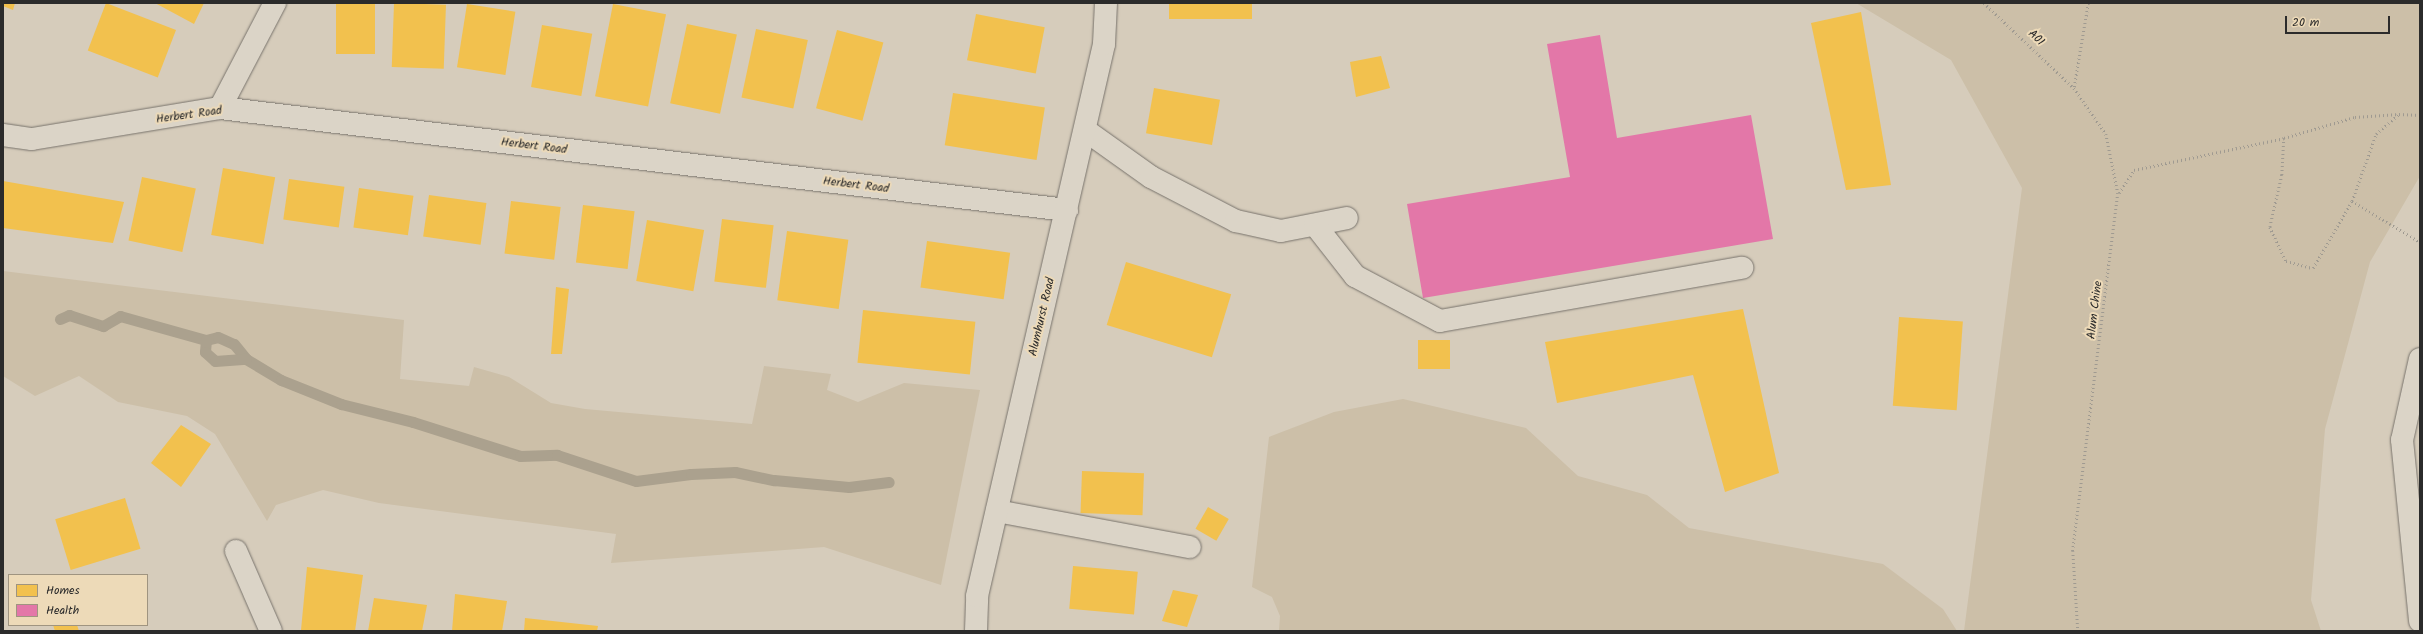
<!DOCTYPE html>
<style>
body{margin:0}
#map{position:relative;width:2423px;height:634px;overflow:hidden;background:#d6ccbb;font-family:Kalam,sans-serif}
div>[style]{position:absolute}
.green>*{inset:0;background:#ccbfa8}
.homes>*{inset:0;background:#f2c14e;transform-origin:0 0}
.health>*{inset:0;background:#e377a8}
.stream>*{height:11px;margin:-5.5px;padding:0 5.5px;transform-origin:5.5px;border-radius:5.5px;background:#aba18e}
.path>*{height:2.5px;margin-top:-1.25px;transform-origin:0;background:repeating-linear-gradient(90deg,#9f9a91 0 1px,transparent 0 4px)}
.roads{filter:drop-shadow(0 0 1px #78736c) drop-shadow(0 0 1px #78736c)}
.minor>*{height:22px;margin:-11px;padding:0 11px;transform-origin:11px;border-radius:11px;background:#dbd4c7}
span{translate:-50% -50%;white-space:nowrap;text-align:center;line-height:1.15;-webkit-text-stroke:4px #eddab8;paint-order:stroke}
.street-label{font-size:12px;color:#2b2b2b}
.frame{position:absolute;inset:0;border:4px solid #2b2b2b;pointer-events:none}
.legend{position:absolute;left:8px;top:574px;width:140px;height:52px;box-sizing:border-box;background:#eddab8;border:1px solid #9f9480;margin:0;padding:5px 7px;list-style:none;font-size:12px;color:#2b2b2b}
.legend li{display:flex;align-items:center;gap:8px;height:20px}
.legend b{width:20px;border:1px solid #9f9480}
.scale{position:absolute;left:2285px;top:16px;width:105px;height:18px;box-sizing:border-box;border:2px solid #2b2b2b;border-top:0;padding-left:5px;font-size:12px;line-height:14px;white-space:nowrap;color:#2b2b2b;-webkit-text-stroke:3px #eddab8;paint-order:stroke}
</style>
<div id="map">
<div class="green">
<div style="clip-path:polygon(1856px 3px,2420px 3px,2420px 176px,2370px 262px,2325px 429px,2311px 600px,2321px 631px,1964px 631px,2022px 188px,1951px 60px)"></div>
<div style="clip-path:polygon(3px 271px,404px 320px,400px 379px,469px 386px,474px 367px,509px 377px,551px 403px,585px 409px,752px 424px,764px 366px,831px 374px,827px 390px,858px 402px,904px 383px,980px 390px,941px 585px,824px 547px,611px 563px,616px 534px,379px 503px,323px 490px,276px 505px,267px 521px,215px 434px,187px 416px,118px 402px,79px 376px,35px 396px,3px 376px)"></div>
<div style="clip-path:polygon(1403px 399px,1526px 428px,1578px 476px,1647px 495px,1689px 528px,1883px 564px,1943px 609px,1957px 631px,1279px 631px,1280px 616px,1272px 597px,1252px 587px,1269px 437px,1334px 412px)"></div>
</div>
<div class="homes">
<div style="clip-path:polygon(3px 3px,15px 3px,13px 10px,3px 6px)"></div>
<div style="left:106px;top:3px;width:75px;height:51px;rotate:21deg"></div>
<div style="clip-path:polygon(155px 3px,204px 3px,194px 24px)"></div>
<div style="left:336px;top:3px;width:39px;height:51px"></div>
<div style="left:394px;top:3px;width:52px;height:64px;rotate:2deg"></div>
<div style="left:1169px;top:3px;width:83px;height:16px"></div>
<div style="left:467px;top:4px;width:49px;height:64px;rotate:9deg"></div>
<div style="left:613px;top:4px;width:54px;height:94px;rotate:11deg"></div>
<div style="clip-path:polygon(1861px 12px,1891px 185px,1846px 190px,1811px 23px)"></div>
<div style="left:976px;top:14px;width:70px;height:47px;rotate:11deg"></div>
<div style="left:687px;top:24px;width:51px;height:81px;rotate:12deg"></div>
<div style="left:542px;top:25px;width:51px;height:63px;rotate:10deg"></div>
<div style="left:756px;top:29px;width:53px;height:70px;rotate:12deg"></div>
<div style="left:837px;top:30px;width:48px;height:81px;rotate:15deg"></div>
<div style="clip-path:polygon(1381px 56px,1390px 88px,1356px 97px,1350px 62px)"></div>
<div style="left:1154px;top:88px;width:67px;height:46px;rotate:10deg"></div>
<div style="left:953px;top:93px;width:93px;height:53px;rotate:9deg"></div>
<div style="left:223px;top:168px;width:53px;height:68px;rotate:10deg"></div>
<div style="left:142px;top:177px;width:55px;height:65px;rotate:12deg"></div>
<div style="left:289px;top:179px;width:56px;height:41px;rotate:8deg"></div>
<div style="clip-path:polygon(3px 181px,124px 202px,113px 243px,3px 228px)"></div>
<div style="left:359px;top:188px;width:55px;height:40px;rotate:8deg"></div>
<div style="left:429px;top:195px;width:58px;height:42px;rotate:8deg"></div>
<div style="left:511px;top:201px;width:50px;height:53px;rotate:7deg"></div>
<div style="left:583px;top:205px;width:52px;height:58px;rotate:7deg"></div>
<div style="left:722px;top:219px;width:52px;height:63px;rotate:7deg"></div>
<div style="left:647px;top:220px;width:58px;height:62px;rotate:10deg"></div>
<div style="left:787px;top:231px;width:62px;height:70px;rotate:8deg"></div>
<div style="left:927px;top:241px;width:84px;height:47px;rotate:8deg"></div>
<div style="left:1126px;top:262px;width:110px;height:66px;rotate:17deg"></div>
<div style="clip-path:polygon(556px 287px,569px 289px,562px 354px,551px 354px)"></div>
<div style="clip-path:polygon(1743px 309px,1779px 473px,1725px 492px,1693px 375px,1557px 403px,1545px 342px)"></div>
<div style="left:863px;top:310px;width:113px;height:53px;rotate:6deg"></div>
<div style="left:1899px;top:317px;width:64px;height:89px;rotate:4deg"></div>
<div style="left:1418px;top:340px;width:32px;height:29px"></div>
<div style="clip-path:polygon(181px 425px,211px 444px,181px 487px,151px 463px)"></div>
<div style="left:1082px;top:471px;width:62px;height:42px;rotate:2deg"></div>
<div style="left:125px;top:498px;width:53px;height:73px;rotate:73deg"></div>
<div style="left:1208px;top:507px;width:24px;height:25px;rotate:30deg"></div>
<div style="left:1073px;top:566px;width:65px;height:43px;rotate:5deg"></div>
<div style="clip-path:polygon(307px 567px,363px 575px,355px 631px,301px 630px)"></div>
<div style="clip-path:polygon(1173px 590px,1198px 595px,1187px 627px,1162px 621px)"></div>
<div style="clip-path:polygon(455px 594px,507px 601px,502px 631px,452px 631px)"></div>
<div style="clip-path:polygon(374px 598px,427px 605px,422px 631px,368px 631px)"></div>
<div style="clip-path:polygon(525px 618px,598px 626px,597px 631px,524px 631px)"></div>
<div style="clip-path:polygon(53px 625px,77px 625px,79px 631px,55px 631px)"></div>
</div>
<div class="health">
<div style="clip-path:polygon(1600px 35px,1617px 138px,1751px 115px,1773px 239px,1423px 298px,1407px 204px,1570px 177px,1547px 44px)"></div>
</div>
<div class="stream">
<div style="left:60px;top:319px;width:10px;rotate:-24deg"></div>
<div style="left:69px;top:315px;width:36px;rotate:18deg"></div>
<div style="left:103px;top:326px;width:20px;rotate:-30deg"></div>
<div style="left:120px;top:316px;width:89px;rotate:15.6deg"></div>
<div style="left:206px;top:340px;width:12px;rotate:-14deg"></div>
<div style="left:218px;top:337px;width:17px;rotate:24deg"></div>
<div style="left:234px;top:344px;width:19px;rotate:51deg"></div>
<div style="left:246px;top:359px;width:41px;rotate:31deg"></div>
<div style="left:281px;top:380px;width:65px;rotate:21.8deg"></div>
<div style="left:341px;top:404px;width:74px;rotate:14deg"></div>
<div style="left:413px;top:422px;width:112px;rotate:17.6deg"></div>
<div style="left:520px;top:456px;width:37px;rotate:-2deg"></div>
<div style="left:557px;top:455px;width:83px;rotate:18.2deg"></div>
<div style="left:636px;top:481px;width:55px;rotate:-7.3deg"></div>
<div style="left:691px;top:474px;width:44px;rotate:-2.6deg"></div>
<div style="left:735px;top:472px;width:40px;rotate:12deg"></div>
<div style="left:774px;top:480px;width:75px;rotate:5.3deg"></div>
<div style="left:849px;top:487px;width:40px;rotate:-7.1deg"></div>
<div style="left:206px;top:340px;width:12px;rotate:95deg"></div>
<div style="left:205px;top:352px;width:13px;rotate:42deg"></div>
<div style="left:215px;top:361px;width:31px;rotate:-4deg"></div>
</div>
<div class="path">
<div style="left:1984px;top:3px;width:124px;rotate:43.4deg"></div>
<div style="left:2074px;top:88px;width:56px;rotate:55.2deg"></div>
<div style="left:2106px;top:134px;width:60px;rotate:78.5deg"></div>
<div style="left:2118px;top:193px;width:361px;rotate:97.2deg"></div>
<div style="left:2073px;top:551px;width:80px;rotate:86.4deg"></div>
<div style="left:2074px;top:87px;width:85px;rotate:-80.5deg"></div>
<div style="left:2284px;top:138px;width:37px;rotate:93deg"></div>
<div style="left:2282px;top:175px;width:53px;rotate:103deg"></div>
<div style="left:2270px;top:227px;width:38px;rotate:65deg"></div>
<div style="left:2286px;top:261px;width:28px;rotate:15deg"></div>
<div style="left:2313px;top:268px;width:78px;rotate:-59.8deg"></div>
<div style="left:2352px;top:201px;width:71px;rotate:-70.3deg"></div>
<div style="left:2376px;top:134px;width:30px;rotate:-41deg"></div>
<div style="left:2399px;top:114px;width:21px;rotate:3deg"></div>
<div style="left:2119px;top:193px;width:27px;rotate:-57deg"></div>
<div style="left:2134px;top:170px;width:153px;rotate:-12deg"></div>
<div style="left:2284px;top:138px;width:74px;rotate:-16.5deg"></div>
<div style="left:2355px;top:117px;width:44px;rotate:-3.9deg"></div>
<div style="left:2352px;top:201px;width:79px;rotate:31.1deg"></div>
</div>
<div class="roads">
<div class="minor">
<div style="left:220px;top:108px;width:119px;rotate:-62.4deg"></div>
<div style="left:1085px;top:130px;width:81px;rotate:35.5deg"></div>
<div style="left:1151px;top:177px;width:96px;rotate:27.4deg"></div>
<div style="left:1236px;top:221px;width:46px;rotate:12.5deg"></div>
<div style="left:1281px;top:231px;width:67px;rotate:-11.1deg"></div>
<div style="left:3px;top:135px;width:29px;rotate:8deg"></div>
<div style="left:32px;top:139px;width:191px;rotate:-9.4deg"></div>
<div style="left:220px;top:108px;width:853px;rotate:6.87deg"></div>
<div style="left:1315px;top:225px;width:65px;rotate:51.9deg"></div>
<div style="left:1355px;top:276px;width:96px;rotate:27.9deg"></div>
<div style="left:1440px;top:321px;width:307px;rotate:-10deg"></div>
<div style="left:2420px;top:359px;width:83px;rotate:102.5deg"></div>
<div style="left:2402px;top:440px;width:182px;rotate:84.3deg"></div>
<div style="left:997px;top:511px;width:196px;rotate:10.6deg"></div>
<div style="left:236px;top:551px;width:87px;rotate:66.4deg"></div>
<div style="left:976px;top:631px;width:35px;rotate:-88deg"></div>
<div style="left:977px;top:596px;width:566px;rotate:-77.04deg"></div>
<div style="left:1104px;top:44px;width:41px;rotate:-87.2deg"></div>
</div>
</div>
<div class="street-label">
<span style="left:2036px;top:38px;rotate:44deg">A01</span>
<span style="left:189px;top:115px;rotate:-8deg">Herbert Road</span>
<span style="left:534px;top:146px;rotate:7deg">Herbert Road</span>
<span style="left:856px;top:185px;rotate:7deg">Herbert Road</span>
<span style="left:2095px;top:310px;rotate:-83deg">Alum Chine</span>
<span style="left:1042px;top:317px;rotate:-77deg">Alumhurst Road</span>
</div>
<div class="frame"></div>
<ul class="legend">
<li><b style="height:11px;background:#f2c14e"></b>Homes</li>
<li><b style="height:11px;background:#e377a8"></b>Health</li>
</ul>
<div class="scale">20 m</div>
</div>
